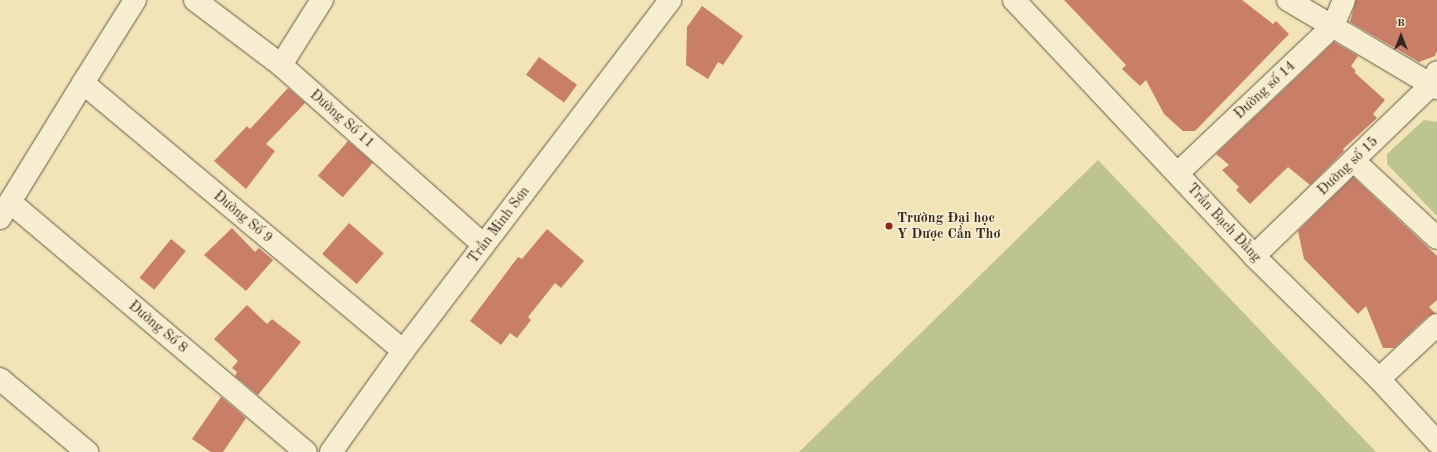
<!DOCTYPE html>
<meta charset="utf-8">
<style>
body{margin:0}
#map{position:relative;width:1437px;height:452px;overflow:hidden;background:#f2e4b7;font-family:"Old Standard TT",serif}
div>[style]{position:absolute}
.green>*{inset:0;background:#bdc48d}
.building>*{inset:0;background:#c97e68;transform-origin:0 0}
.roads{filter:drop-shadow(0 0 1px #645845) drop-shadow(0 0 1px #645845)}
.minor>*{height:22px;margin:-11px;padding:0 11px;transform-origin:11px;border-radius:11px;background:#f7edd0}
.tertiary>*{height:22px;margin:-11px;padding:0 11px;transform-origin:11px;border-radius:11px;background:#f7edd0}
.dots>*{width:11px;height:11px;translate:-50% -50%;box-sizing:border-box;border:2px solid #f7edd0;border-radius:50%}
span{translate:-50% -50%;white-space:nowrap;text-align:center;line-height:1.15;-webkit-text-stroke:3.5px #f7edd0;paint-order:stroke}
.street-label{font-size:14px;color:#35291f}
.poi-label{font-size:14px;color:#35291f;font-weight:700}
.left{translate:0 -50%;text-align:left}
.north{position:absolute;left:1381px;top:16px;width:40px;height:40px;-webkit-text-stroke:3px #f7edd0;paint-order:stroke;rotate:0deg;font-size:11px;font-weight:700;line-height:16px;text-align:center;color:#35291f}
.north::after{content:'';display:block;margin:auto;width:14px;height:18px;background:#35291f;clip-path:polygon(50% 0,100% 100%,50% 72%,0 100%)}
</style>
<div id="map">
<div class="green">
<div style="clip-path:polygon(1424px 120px,1437px 122px,1437px 216px,1387px 164px,1387px 154px)"></div>
<div style="clip-path:polygon(1098px 160px,1376px 452px,799px 452px)"></div>
</div>
<div class="building">
<div style="clip-path:polygon(1064px 0,1242px 0,1273px 24px,1276px 21px,1289px 34px,1195px 131px,1183px 131px,1164px 114px,1146px 80px,1140px 86px,1122px 69px,1126px 65px)"></div>
<div style="clip-path:polygon(1356px 0,1437px 0,1437px 51px,1435px 56px,1419px 62px,1350px 22px)"></div>
<div style="clip-path:polygon(702px 6px,743px 36px,723px 65px,718px 62px,708px 79px,686px 65px,687px 27px)"></div>
<div style="clip-path:polygon(1334px 42px,1358px 56px,1351px 66px,1356px 71px,1354px 72px,1385px 100px,1373px 114px,1377px 118px,1343px 149px,1344px 151px,1310px 185px,1288px 167px,1250px 204px,1236px 190px,1239px 187px,1222px 170px,1229px 165px,1216px 154px)"></div>
<div style="left:539px;top:57px;width:47px;height:22px;rotate:36deg"></div>
<div style="clip-path:polygon(288px 88px,305px 103px,266px 144px,275px 151px,246px 189px,214px 161px,247px 126px,250px 129px)"></div>
<div style="left:348px;top:141px;width:33px;height:46px;rotate:41deg"></div>
<div style="clip-path:polygon(1353px 177px,1437px 256px,1437px 300px,1429px 307px,1435px 313px,1428px 316px,1394px 348px,1383px 348px,1366px 306px,1358px 314px,1304px 259px,1298px 231px)"></div>
<div style="left:349px;top:223px;width:46px;height:41px;rotate:41deg"></div>
<div style="clip-path:polygon(232px 228px,255px 252px,259px 248px,273px 260px,246px 291px,204px 255px)"></div>
<div style="clip-path:polygon(547px 229px,584px 261px,561px 288px,555px 283px,528px 317px,531px 320px,517px 338px,510px 333px,501px 345px,470px 321px,518px 257px,522px 259px)"></div>
<div style="left:171px;top:239px;width:19px;height:50px;rotate:39deg"></div>
<div style="clip-path:polygon(247px 305px,267px 324px,272px 319px,301px 342px,258px 395px,235px 376px,237px 372px,232px 368px,238px 361px,214px 339px)"></div>
<div style="clip-path:polygon(221px 397px,246px 418px,223px 452px,211px 452px,192px 439px)"></div>
</div>
<div class="roads">
<div class="minor">
<div style="left:195px;top:0;width:108px;rotate:37.1deg"></div>
<div style="left:281px;top:65px;width:271px;rotate:41.6deg"></div>
<div style="left:1288px;top:0;width:173px;rotate:30.6deg"></div>
<div style="left:281px;top:65px;width:77px;rotate:-57.8deg"></div>
<div style="left:83px;top:83px;width:417px;rotate:39.9deg"></div>
<div style="left:1354px;top:161px;width:113px;rotate:42.9deg"></div>
<div style="left:1178px;top:173px;width:214px;rotate:-43.5deg"></div>
<div style="left:1333px;top:26px;width:28px;rotate:-67deg"></div>
<div style="left:10px;top:202px;width:387px;rotate:40.2deg"></div>
<div style="left:0;top:218px;width:158px;rotate:-58.4deg"></div>
<div style="left:83px;top:83px;width:98px;rotate:-57.9deg"></div>
<div style="left:1254px;top:256px;width:246px;rotate:-44deg"></div>
<div style="left:1431px;top:85px;width:14px;rotate:-65deg"></div>
<div style="left:0;top:379px;width:114px;rotate:40deg"></div>
<div style="left:1379px;top:379px;width:79px;rotate:-43deg"></div>
<div style="left:331px;top:452px;width:124px;rotate:-54.5deg"></div>
<div style="left:403px;top:351px;width:441px;rotate:-52.7deg"></div>
</div>
<div class="tertiary">
<div style="left:1014px;top:0;width:351px;rotate:46.8deg"></div>
<div style="left:1254px;top:256px;width:175px;rotate:44.5deg"></div>
<div style="left:1379px;top:379px;width:86px;rotate:47.4deg"></div>
</div>
</div>
<div class="dots">
<div style="left:889px;top:226px;background:#8f2418"></div>
</div>
<div class="street-label">
<span style="left:1265px;top:90px;rotate:-43deg">Đường số 14</span>
<span style="left:342px;top:119px;rotate:41deg">Đường Số 11</span>
<span style="left:1348px;top:166px;rotate:-44deg">Đường số 15</span>
<span style="left:243px;top:217px;rotate:40deg">Đường Số 9</span>
<span style="left:1224px;top:223px;rotate:47deg">Trần Bạch Đằng</span>
<span style="left:499px;top:225px;rotate:-53deg">Trần Minh Sơn</span>
<span style="left:158px;top:327px;rotate:40deg">Đường Số 8</span>
</div>
<div class="poi-label">
<span class="left" style="left:897px;top:226px">Trường Đại học<br>Y Dược Cần Thơ</span>
</div>
<div class="north">B</div>
</div>
